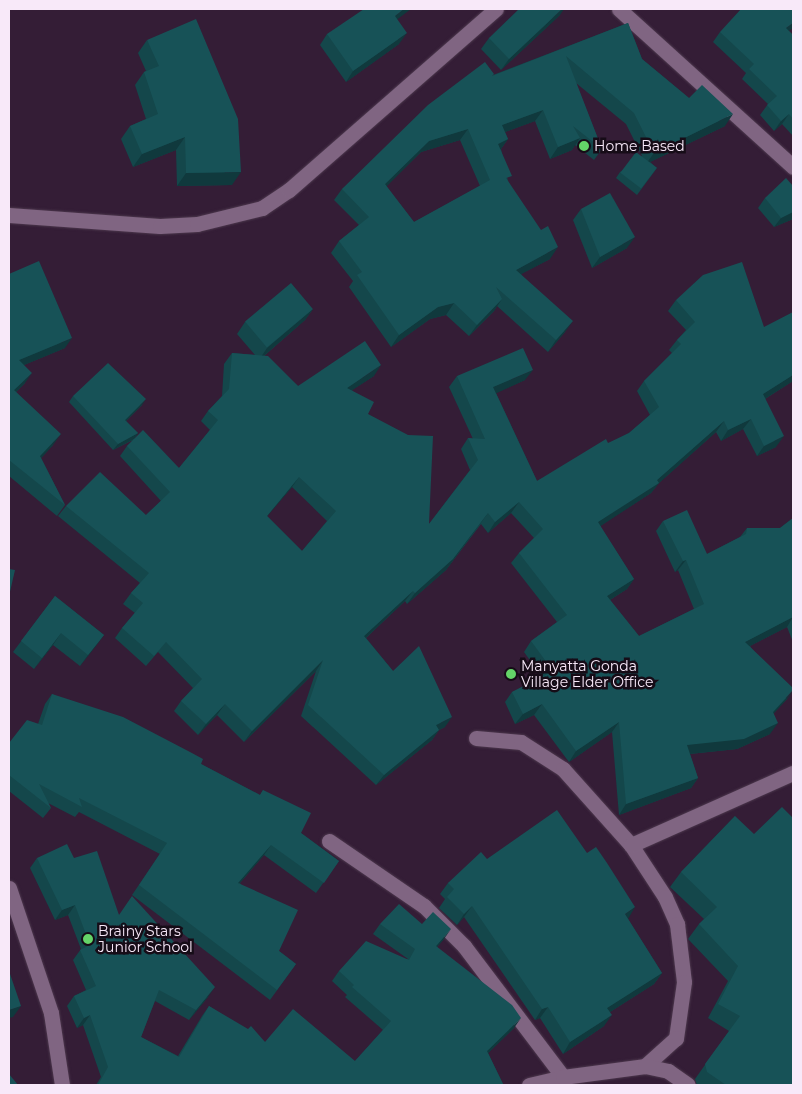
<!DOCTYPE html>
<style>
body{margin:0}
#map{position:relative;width:802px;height:1094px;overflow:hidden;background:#341d36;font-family:Montserrat,sans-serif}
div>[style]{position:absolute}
.roads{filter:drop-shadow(0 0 1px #4c384d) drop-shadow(0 0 1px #4c384d)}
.minor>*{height:15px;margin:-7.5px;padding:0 7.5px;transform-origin:7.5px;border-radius:7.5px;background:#806582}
.wall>*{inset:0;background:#14474b}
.shaded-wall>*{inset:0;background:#10393d}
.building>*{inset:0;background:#175257;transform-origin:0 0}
.dots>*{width:14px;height:14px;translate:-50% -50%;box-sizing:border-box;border:2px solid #160c17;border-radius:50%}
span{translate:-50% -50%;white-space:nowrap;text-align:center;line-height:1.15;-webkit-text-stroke:5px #160c17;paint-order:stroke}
.poi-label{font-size:14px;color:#f8e9f9}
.left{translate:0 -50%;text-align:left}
.frame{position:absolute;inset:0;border:10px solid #f8e9f9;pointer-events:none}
</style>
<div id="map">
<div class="roads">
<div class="minor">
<div style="left:619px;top:9px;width:235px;rotate:42.2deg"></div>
<div style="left:9px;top:215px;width:151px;rotate:4.2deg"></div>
<div style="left:160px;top:226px;width:37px;rotate:-3deg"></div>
<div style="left:197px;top:224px;width:67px;rotate:-13.8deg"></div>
<div style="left:262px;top:208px;width:32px;rotate:-34deg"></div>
<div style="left:289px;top:190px;width:275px;rotate:-41.2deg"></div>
<div style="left:476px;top:738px;width:45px;rotate:5.1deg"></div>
<div style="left:521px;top:742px;width:50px;rotate:32.7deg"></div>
<div style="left:563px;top:769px;width:102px;rotate:48.2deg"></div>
<div style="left:631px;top:845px;width:62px;rotate:56.8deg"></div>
<div style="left:665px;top:897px;width:30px;rotate:66deg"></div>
<div style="left:677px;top:924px;width:58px;rotate:83.1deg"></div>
<div style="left:684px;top:982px;width:57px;rotate:98.1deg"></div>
<div style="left:676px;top:1038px;width:42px;rotate:137.9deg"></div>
<div style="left:329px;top:841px;width:115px;rotate:34.4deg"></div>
<div style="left:424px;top:906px;width:57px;rotate:45deg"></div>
<div style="left:464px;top:946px;width:164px;rotate:52.9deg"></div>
<div style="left:631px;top:845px;width:177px;rotate:-24deg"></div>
<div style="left:9px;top:888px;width:132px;rotate:71.4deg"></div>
<div style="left:51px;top:1013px;width:73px;rotate:81.3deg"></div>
<div style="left:529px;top:1085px;width:35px;rotate:-13deg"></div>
<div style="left:563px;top:1077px;width:83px;rotate:-7.6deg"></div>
<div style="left:645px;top:1066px;width:24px;rotate:12deg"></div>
<div style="left:668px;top:1071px;width:24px;rotate:35deg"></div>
</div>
</div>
<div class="wall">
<div style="clip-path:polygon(560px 15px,501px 70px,481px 49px,489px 38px)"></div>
<div style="clip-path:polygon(397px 19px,399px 44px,346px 82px,320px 45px,327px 34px)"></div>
<div style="clip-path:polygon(evenodd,628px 23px,642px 59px,689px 98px,725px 126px,650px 162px,657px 168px,637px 195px,616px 178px,620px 172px,642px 156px,626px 124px,576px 83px,602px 149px,594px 160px,575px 145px,572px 150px,550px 159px,535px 121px,505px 132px,508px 139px,501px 149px,508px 181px,550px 259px,521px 274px,565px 332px,548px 352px,497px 306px,494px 311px,469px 336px,446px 315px,430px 319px,391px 347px,349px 287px,353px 281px,331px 253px,339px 241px,359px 225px,334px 200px,342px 189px,493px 75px,628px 23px,460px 140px,480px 186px,414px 222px,386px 186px,421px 152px,460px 140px)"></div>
<div style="clip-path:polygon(789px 31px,793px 35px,793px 136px,782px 124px,774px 131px,760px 115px,768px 104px,742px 79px,746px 73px,713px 42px,720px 32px)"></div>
<div style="clip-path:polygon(147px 40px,232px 185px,177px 186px,176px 150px,133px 167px,121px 139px,130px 126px,146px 119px,135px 85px,144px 72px,146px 71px,138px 53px)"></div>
<div style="clip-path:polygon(793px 186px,793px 219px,774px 227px,758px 208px,765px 198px)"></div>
<div style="clip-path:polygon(581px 209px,627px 248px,592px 268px,573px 220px)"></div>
<div style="clip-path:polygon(9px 274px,65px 348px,24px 365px,25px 383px,16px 392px,53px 445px,41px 458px,65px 505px,57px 516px,9px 476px)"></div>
<div style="clip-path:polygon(evenodd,676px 300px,764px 327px,793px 381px,765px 399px,776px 447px,757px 456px,743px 429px,721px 441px,716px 432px,659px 483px,651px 493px,600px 526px,634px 579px,627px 589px,610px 600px,639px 636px,694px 609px,678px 570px,675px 572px,656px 531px,663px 521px,707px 554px,740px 537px,747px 528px,780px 528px,793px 518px,793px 642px,787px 627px,750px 646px,787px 699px,773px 714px,770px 734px,737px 749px,690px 754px,698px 778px,691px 788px,619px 815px,612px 732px,569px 762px,534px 715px,515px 724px,505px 702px,512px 692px,542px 677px,524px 652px,531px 641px,557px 622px,511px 563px,519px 553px,534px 538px,511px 513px,488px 533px,481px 524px,446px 570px,407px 604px,405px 601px,366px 638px,393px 671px,445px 727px,439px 730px,432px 740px,376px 785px,301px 716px,316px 671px,244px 742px,217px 715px,198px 735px,174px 711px,181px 701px,193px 688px,158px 652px,146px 666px,115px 638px,122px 628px,135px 613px,123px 604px,131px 593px,140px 583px,58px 516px,66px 506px,146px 515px,161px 501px,120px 456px,127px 446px,133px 440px,113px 450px,69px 402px,73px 396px,142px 405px,126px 421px,138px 433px,134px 439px,179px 468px,210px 430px,201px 421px,208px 411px,222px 396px,224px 364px,232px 353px,255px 355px,237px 334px,245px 322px,313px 309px,305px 320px,264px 356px,298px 386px,374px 376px,352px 390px,368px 414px,429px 524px,470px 470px,461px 449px,468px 438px,473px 439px,449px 387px,457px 376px,525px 380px,496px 393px,537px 481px,629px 433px,650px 415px,637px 391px,644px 381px,672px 353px,669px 350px,677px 340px,686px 330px,668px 311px,676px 300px,292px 487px,327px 521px,302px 551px,267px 516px,292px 487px)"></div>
<div style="clip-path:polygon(55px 596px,104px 635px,80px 666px,53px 645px,34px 669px,13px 652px)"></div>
<div style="clip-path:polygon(52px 694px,201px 764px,260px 795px,263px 790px,301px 833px,339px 861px,316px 893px,264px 855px,240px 883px,279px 951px,296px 964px,270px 1000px,132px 895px,160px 854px,79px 812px,75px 817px,48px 803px,51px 808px,43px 818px,9px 791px,9px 743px,38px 724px,45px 704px)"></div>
<div style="clip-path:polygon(735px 816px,793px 1085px,697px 1085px,695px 1079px,729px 1031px,708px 1018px,728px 981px,688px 939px,699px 924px,704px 919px,670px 887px,681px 872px)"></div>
<div style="clip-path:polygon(37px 858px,74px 858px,119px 915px,208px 997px,189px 1020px,155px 1001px,141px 1037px,178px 1056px,202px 1016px,209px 1006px,265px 1042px,355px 1061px,383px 1030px,345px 997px,347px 995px,332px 981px,339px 971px,408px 959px,373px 934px,380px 924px,422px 924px,444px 939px,437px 947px,514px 1028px,488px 1053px,503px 1084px,502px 1085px,96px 1085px,101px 1077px,83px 1025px,77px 1028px,67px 1006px,74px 996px,86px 990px,73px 960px,81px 949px,68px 915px,55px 920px,30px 868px)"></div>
<div style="clip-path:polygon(487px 859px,628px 919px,662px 973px,654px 984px,610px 1012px,604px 1026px,563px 1054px,540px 1018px,535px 1020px,464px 917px,457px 925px,439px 908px,445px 899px,440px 894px,448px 883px)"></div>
</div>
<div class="shaded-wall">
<div style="clip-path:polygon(404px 9px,411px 9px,387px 27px,395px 16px)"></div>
<div style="clip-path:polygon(562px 9px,564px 9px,560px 15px,501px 70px,509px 59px)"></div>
<div style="clip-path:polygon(793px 23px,793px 28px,779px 38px,786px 28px)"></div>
<div style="clip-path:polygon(407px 33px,399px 44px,346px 82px,353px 71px)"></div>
<div style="clip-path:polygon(543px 110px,535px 121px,494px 136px,502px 125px)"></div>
<div style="clip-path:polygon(733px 114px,725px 126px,646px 164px,654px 153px)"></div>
<div style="clip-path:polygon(789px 114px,782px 124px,774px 131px,781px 121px)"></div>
<div style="clip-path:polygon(468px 129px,460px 140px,421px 152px,377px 196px,385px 184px,429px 141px)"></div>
<div style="clip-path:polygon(185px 137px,176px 150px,133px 167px,142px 154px)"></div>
<div style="clip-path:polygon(580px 138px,572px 150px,550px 159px,558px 147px)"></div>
<div style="clip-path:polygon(508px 139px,500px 150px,498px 144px)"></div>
<div style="clip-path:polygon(241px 172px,232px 185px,177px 186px,186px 173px)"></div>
<div style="clip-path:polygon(793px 212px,793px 219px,774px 227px,781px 218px)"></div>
<div style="clip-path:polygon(635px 237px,627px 248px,592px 268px,600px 257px)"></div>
<div style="clip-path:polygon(558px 247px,550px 259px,508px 281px,516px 270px)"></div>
<div style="clip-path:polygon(502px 299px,494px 311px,469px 336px,477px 325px)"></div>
<div style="clip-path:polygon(454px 303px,446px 315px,430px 319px,391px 347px,399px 335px,438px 307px)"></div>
<div style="clip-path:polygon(313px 309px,305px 320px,259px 360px,267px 348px)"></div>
<div style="clip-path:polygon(573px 321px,565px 332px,548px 352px,556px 340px)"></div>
<div style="clip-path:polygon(72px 338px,65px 348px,12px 370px,19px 360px)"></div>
<div style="clip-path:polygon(381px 365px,374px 376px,340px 398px,347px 388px)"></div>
<div style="clip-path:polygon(533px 370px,525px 380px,486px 398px,493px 387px)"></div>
<div style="clip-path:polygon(32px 373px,25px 383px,9px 399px,14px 390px)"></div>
<div style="clip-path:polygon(793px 375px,793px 381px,755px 405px,763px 394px)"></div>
<div style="clip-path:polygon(146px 399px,142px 405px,121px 426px,125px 420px)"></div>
<div style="clip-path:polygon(751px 419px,743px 429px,721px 441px,728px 430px)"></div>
<div style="clip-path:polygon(724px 421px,716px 432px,659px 483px,651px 493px,590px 533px,598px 522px,657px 480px)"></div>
<div style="clip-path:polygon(138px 433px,134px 439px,113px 450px,118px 444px)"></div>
<div style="clip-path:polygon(61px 434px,53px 445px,33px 467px,40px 456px)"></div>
<div style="clip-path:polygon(784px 436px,776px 447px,757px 456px,764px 446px)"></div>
<div style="clip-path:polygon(299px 477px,292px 487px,259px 526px,267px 516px)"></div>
<div style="clip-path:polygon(519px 502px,511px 513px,488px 533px,495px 522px)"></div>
<div style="clip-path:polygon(488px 513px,446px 570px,407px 604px,415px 593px)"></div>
<div style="clip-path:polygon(686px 560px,678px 570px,675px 572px,683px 561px)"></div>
<div style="clip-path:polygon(634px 579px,627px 589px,600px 606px,607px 596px)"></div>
<div style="clip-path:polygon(413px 591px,405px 601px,357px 646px,364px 636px)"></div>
<div style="clip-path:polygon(793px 617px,787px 627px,738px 652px,745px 642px)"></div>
<div style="clip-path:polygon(61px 633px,53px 645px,34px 669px,42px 658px)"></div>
<div style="clip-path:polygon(104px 635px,96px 646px,80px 666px,88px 655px)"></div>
<div style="clip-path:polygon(323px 660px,316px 671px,244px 742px,252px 731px)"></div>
<div style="clip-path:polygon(793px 691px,787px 699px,765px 723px,773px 712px)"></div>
<div style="clip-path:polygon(225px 704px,217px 715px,198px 735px,206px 724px)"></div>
<div style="clip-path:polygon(542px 704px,534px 715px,515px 724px,523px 714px)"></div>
<div style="clip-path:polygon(452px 717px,445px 727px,439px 730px,432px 740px,376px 785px,384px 775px,436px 725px)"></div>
<div style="clip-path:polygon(619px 722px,612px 732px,569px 762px,576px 751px)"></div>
<div style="clip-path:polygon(778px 723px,770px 734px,737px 749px,679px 755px,687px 745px)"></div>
<div style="clip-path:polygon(698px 778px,691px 788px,619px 815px,626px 804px)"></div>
<div style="clip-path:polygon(271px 845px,264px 855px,231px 893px,238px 883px)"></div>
<div style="clip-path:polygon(75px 905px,68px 915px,55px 920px,62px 910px)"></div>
<div style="clip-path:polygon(472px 906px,464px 917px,457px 925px,464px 914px)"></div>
<div style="clip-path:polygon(635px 907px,628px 919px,625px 914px)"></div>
<div style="clip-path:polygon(451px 929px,444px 939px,429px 956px,436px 946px)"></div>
<div style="clip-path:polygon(662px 973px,654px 984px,599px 1019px,607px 1008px)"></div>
<div style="clip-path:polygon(215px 987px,208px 997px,189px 1020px,196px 1010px)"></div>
<div style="clip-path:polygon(21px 1006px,13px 1017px,9px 1018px,9px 1010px)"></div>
<div style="clip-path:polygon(548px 1007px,540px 1018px,535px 1020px,542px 1009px)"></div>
<div style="clip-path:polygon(90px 1015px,83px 1025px,77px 1028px,84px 1018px)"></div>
<div style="clip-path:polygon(612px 1015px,604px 1026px,563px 1054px,570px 1042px)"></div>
<div style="clip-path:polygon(521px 1018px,514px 1028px,480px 1061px,487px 1051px)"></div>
</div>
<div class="building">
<div style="clip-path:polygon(364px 9px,404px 9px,395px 16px,407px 33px,353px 71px,327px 34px)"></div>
<div style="clip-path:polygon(519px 9px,562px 9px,509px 59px,489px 38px)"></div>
<div style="clip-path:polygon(741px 9px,793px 9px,793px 23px,786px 28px,793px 35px,793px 119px,789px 114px,781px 121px,767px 105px,777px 96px,749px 69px,754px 64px,720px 32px)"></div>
<div style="clip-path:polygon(196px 19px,238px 119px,241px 172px,186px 173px,185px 137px,142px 154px,130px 126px,158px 114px,144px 72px,159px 66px,147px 40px)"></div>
<div style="clip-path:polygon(evenodd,628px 23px,642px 59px,689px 98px,702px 85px,733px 114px,654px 153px,634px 113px,566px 56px,602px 149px,573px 126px,580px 138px,558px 147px,543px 110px,502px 125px,508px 139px,498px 144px,512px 176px,506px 178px,541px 230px,548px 226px,558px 247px,516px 270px,573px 321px,556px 340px,496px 287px,502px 299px,477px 325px,454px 303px,438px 307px,399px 335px,357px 275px,362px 272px,339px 241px,369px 217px,342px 189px,428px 105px,485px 62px,494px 74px,492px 76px,628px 23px,468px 129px,490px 180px,414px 222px,385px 184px,429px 141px,468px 129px)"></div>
<div style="left:636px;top:152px;width:26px;height:26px;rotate:37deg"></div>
<div style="clip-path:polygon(786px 178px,793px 186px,793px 212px,781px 218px,765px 198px)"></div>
<div style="clip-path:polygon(610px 193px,635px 237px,600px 257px,581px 209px)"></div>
<div style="clip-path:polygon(39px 261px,72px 338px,19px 360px,32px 373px,14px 390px,61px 434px,40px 456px,65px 505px,9px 460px,9px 274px)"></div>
<div style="clip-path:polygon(evenodd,742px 262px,764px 327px,793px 312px,793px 375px,763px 394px,784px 436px,764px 446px,751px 419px,728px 430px,724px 421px,657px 480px,659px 483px,598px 522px,634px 579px,607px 596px,639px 636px,704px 604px,686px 560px,683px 561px,663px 521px,687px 510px,707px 554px,746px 534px,747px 528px,780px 528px,793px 518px,793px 617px,745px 642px,793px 688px,793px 690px,773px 712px,778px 723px,744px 739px,687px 745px,698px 778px,626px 804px,619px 722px,576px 751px,542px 704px,523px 714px,512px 692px,553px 671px,531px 641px,567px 615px,519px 553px,543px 529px,519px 502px,495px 522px,488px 513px,453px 559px,415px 593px,413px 591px,364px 636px,393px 671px,419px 646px,452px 717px,436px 725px,439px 730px,384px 775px,308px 705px,323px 660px,252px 731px,225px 704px,206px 724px,181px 701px,202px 679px,166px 642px,154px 656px,122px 628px,143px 603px,131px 593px,149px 573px,66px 506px,100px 472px,146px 515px,170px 492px,127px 446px,143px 430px,179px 468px,218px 420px,208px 411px,229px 389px,232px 353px,268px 356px,298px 386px,365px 341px,381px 365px,347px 388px,374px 402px,368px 414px,408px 435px,433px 436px,429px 524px,478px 460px,468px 438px,485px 439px,457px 376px,523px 348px,533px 370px,493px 387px,537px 481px,606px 439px,608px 443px,629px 433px,659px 407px,644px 381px,681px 344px,677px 340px,695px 322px,676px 300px,703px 275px,742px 262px,299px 477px,336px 511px,302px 551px,267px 516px,299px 477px)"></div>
<div style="left:291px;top:283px;width:34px;height:60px;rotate:50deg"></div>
<div style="clip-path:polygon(108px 363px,146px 399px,125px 420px,138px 433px,118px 444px,73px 396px)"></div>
<div style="clip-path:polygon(9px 569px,15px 570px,9px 596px)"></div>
<div style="clip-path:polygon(55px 596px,104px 635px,88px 655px,61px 633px,42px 658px,21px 641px)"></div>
<div style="clip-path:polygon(52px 694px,123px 717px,190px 752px,203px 759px,201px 764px,260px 795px,263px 790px,311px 813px,301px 833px,339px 861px,324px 883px,271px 845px,238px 883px,298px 910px,279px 951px,296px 964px,277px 990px,139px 885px,167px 843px,79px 798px,82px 807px,39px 784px,51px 808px,9px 775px,9px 743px,27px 720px,42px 725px)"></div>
<div style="clip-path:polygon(782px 807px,793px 818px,793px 1085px,726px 1085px,707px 1072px,705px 1064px,740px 1016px,718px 1004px,738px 966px,699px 924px,717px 907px,681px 872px,735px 816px,754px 834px)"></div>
<div style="clip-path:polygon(557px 810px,587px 853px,596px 847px,607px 863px,635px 907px,625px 914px,662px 973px,607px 1008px,612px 1015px,570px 1042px,548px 1007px,542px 1009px,472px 906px,464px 914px,447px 897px,454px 889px,448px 883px,481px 852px,487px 859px)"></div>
<div style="clip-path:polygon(67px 844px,74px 858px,97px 851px,119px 915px,132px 896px,215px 987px,196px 1010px,159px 990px,141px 1037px,179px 1057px,209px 1006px,248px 1029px,251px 1026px,265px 1042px,293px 1009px,355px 1061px,391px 1021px,352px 987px,354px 985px,339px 971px,366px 941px,409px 960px,415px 949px,380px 924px,399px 904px,422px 924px,433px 912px,451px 929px,436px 946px,512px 1005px,521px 1018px,487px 1051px,503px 1084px,500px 1085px,98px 1085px,108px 1067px,90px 1015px,84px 1018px,74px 996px,96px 986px,80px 950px,90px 945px,75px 905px,62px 910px,37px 858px)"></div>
<div style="clip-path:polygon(9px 971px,21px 1006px,9px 1010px)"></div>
<div style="clip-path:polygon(9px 1074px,18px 1085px,9px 1085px)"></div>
</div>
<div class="dots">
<div style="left:584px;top:146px;background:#64d468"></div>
<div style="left:511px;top:674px;background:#64d468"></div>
<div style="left:88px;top:939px;background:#64d468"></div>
</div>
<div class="poi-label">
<span class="left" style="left:594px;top:146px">Home Based</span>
<span class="left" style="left:521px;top:674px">Manyatta Gonda<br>Village Elder Office</span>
<span class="left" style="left:98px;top:939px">Brainy Stars<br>Junior School</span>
</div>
<div class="frame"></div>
</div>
